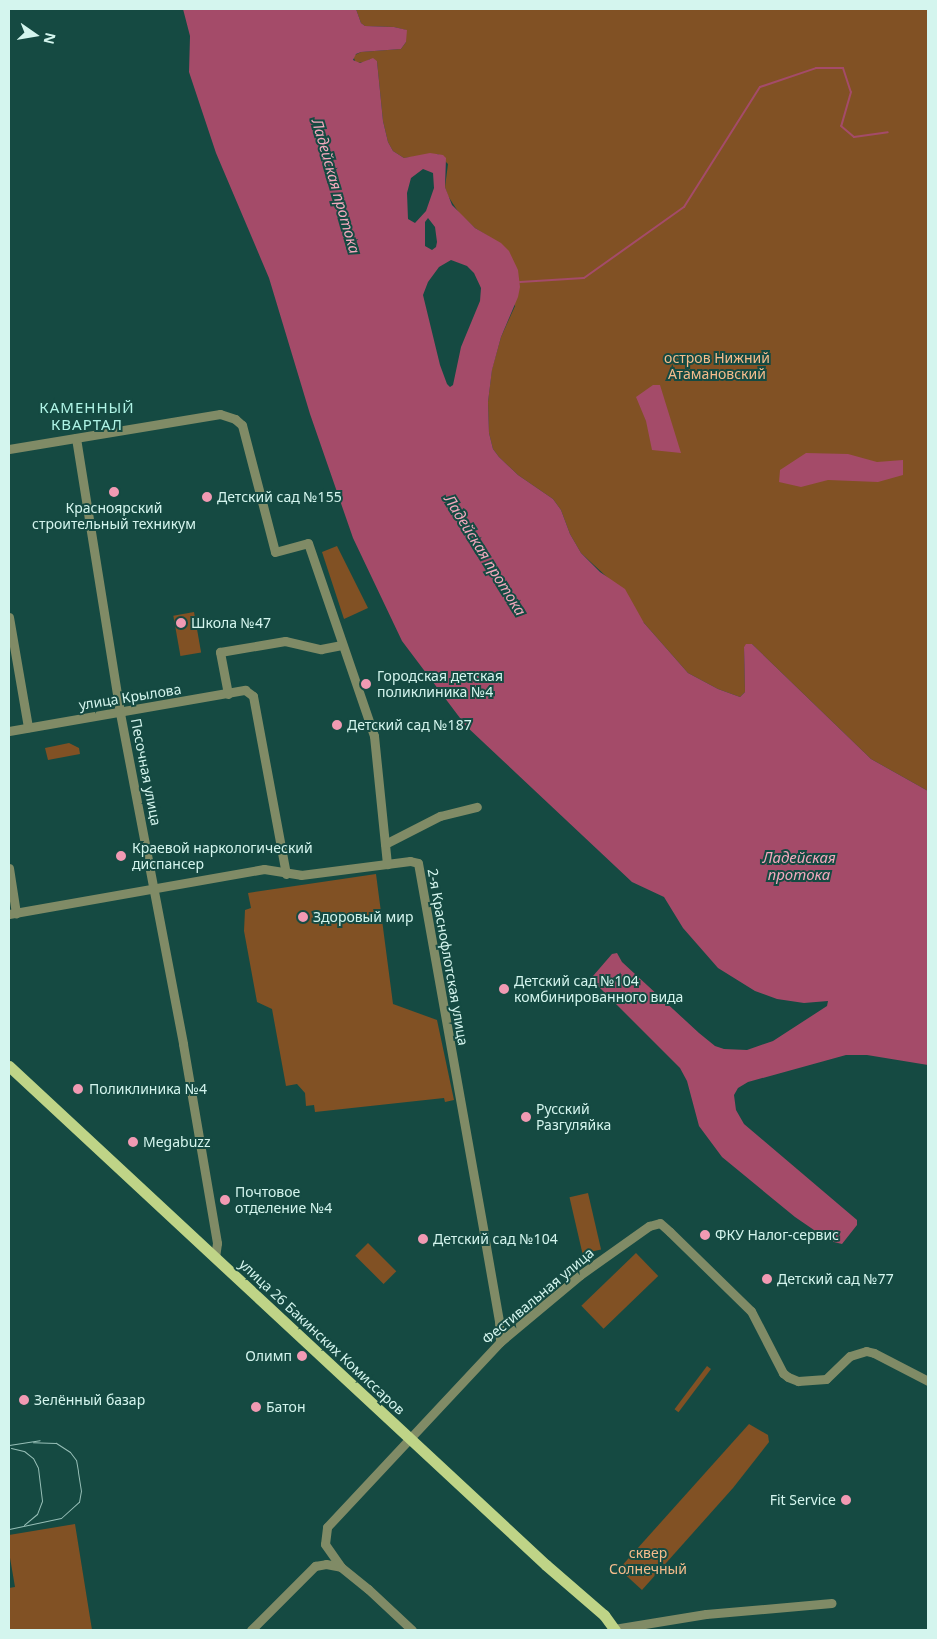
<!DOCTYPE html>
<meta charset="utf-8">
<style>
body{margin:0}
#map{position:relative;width:937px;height:1639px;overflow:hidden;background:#154a42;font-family:"Noto Sans",sans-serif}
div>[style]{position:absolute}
.green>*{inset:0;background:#815124;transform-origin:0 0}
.water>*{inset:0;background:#a44b69}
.stream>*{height:2px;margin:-1px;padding:0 1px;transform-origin:1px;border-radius:1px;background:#a44b69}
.minor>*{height:9px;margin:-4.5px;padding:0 4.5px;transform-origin:4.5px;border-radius:4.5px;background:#808b66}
.major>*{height:11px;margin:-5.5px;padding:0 5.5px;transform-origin:5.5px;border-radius:5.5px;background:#bfd487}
.tram>*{height:1px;margin:-0.5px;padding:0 0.5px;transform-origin:0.5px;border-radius:0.5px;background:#97bfb7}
.dots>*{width:14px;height:14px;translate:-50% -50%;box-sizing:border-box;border:2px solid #154a42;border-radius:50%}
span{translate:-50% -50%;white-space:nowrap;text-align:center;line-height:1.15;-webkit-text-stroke:4px #154a42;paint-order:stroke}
.park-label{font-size:14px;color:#f5bc8c}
.poi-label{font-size:14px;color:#d4f5ee}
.left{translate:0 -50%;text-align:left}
.right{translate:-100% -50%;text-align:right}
.street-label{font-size:14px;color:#d4f5ee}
.water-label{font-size:15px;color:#f2a8bd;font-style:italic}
.neighbourhood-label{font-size:15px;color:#aff4e6;letter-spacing:1px}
.frame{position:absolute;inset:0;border:10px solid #d4f5ee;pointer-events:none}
.north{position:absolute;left:10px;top:10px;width:50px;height:50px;-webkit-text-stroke:4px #154a42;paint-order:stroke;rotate:103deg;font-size:14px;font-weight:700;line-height:20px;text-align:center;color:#d4f5ee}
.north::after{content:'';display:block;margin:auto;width:18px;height:22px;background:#d4f5ee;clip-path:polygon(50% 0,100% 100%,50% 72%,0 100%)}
</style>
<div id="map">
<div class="green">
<div style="clip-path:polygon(356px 9px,928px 9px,928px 791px,871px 759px,752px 644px,744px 647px,745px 692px,740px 697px,718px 689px,688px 673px,644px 623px,608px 578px,581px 553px,570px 534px,561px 510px,553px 499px,518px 475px,499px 457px,493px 449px,489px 433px,488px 402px,492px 369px,501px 337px,515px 306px,488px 236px,475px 228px,459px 213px,448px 196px,445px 187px,448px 164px,438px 154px,404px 158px,393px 151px,388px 142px,383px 121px,377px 61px,370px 59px,365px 62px,356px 63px,353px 56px,361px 52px,401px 49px,406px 42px,406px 30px,394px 27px,365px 26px,361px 23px)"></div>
<div style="clip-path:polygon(337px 546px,368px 608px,344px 619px,322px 552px)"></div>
<div style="left:194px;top:612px;width:41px;height:21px;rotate:80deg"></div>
<div style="clip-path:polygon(69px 743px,79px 748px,80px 754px,48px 760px,45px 748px)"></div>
<div style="clip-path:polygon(376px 874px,393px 1004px,437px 1020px,454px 1100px,445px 1102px,444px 1098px,315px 1112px,314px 1105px,306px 1106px,305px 1093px,297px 1084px,286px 1086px,272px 1009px,257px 1002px,244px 931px,245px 910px,251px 908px,248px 893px)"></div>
<div style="left:588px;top:1193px;width:58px;height:19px;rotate:77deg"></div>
<div style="left:368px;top:1243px;width:40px;height:18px;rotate:45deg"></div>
<div style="left:636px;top:1253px;width:32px;height:76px;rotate:46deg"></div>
<div style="left:707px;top:1366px;width:5px;height:54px;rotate:37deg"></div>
<div style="clip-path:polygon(749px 1424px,768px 1435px,769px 1442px,733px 1488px,642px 1590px,619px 1569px)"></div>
<div style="clip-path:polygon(75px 1524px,92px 1630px,9px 1630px,9px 1588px,15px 1587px,9px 1552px,9px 1535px)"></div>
</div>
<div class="water">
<div style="clip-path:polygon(evenodd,183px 9px,356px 9px,361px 23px,365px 26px,394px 27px,407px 30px,406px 42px,401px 49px,361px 52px,356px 54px,353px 60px,360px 63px,373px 58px,377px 61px,383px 121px,388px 142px,393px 151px,404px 158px,430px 153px,443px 155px,446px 158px,445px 187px,452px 205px,475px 228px,501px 243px,509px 251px,518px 270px,520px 287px,518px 297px,501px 337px,492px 370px,488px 402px,489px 433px,493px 449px,499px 457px,518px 475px,553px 499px,561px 510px,570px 534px,581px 553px,600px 572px,625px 589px,644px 623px,688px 673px,718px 689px,740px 697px,745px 692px,744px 647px,746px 644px,752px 644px,871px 759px,928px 791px,928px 1065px,867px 1055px,846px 1055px,748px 1082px,738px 1088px,734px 1095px,736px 1110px,744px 1124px,857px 1220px,857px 1225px,842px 1244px,830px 1241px,795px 1217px,722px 1157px,699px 1126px,687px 1081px,680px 1068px,595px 983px,593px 976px,612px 954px,617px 953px,622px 962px,699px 1033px,715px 1046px,724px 1049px,747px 1050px,773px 1041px,827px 1006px,828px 1001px,804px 1003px,777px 999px,755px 991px,718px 968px,683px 928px,664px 897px,632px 882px,466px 726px,402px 641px,353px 538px,310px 414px,269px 278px,216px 153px,189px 72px,190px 36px,183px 9px,423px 169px,433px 173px,434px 188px,426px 211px,415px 223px,408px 219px,407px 193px,411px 178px,423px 169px,183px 9px,428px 218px,435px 227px,437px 242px,436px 247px,432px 250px,425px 246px,425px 222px,428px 218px,183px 9px,451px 260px,467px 266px,474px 273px,481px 288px,480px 301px,461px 347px,453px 385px,450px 387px,447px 384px,440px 365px,423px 295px,428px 282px,439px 267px,451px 260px)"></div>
<div style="clip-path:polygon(653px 385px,660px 385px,681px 453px,652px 450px,646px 421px,636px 397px)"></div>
<div style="clip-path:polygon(806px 453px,848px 454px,877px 462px,903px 460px,903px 475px,878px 482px,828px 480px,801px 487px,779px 482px,780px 470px)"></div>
</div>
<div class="stream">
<div style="left:520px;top:282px;width:64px;rotate:-3.6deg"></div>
<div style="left:584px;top:278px;width:123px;rotate:-35.4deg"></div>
<div style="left:684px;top:207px;width:142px;rotate:-57.7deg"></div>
<div style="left:760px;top:87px;width:59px;rotate:-18.7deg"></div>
<div style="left:816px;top:68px;width:27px"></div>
<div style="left:843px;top:68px;width:25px;rotate:72deg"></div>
<div style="left:851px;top:92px;width:35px;rotate:106deg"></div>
<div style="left:841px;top:126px;width:17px;rotate:40deg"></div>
<div style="left:854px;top:137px;width:34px;rotate:-8deg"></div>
</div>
<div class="minor">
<div style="left:76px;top:438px;width:278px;rotate:80.9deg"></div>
<div style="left:120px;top:713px;width:337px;rotate:79.2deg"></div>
<div style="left:183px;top:1044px;width:202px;rotate:80.3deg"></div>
<div style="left:217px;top:1243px;width:15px;rotate:98deg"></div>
<div style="left:9px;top:449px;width:214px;rotate:-9.4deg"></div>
<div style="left:220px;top:414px;width:16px;rotate:18deg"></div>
<div style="left:235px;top:419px;width:9px;rotate:41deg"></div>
<div style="left:242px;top:425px;width:131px;rotate:75.4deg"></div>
<div style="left:275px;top:552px;width:34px;rotate:-15deg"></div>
<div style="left:308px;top:543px;width:204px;rotate:71.1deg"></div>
<div style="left:374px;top:736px;width:129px;rotate:84.2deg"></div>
<div style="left:9px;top:617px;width:112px;rotate:80.2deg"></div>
<div style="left:228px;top:694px;width:43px;rotate:-100.8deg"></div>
<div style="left:220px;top:652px;width:66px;rotate:-9.6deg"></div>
<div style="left:285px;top:641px;width:37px;rotate:13deg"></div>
<div style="left:321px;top:649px;width:21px;rotate:-11deg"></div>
<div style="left:9px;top:731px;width:240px;rotate:-9.9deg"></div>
<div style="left:245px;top:690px;width:10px;rotate:37deg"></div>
<div style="left:253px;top:696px;width:181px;rotate:79.5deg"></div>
<div style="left:385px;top:844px;width:62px;rotate:-27deg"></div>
<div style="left:440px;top:816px;width:38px;rotate:-14deg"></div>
<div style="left:9px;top:868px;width:46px;rotate:81.2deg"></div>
<div style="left:9px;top:914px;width:259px;rotate:-10deg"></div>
<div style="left:264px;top:869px;width:37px;rotate:9deg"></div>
<div style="left:301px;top:875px;width:110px;rotate:-7.3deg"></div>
<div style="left:410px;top:861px;width:8px;rotate:14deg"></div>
<div style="left:418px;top:863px;width:378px;rotate:79.9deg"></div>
<div style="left:484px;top:1235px;width:87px;rotate:80.1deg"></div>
<div style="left:499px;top:1321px;width:21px;rotate:87deg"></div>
<div style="left:614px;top:1629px;width:93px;rotate:-9.3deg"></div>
<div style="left:706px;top:1614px;width:126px;rotate:-5deg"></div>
<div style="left:251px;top:1630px;width:91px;rotate:-45deg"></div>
<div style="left:315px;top:1566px;width:11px;rotate:-10deg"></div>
<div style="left:326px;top:1564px;width:15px;rotate:11deg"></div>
<div style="left:412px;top:1630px;width:60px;rotate:-137deg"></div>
<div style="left:368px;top:1589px;width:35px;rotate:-141deg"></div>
<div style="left:341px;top:1567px;width:28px;rotate:-125deg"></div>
<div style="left:325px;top:1544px;width:17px;rotate:-83deg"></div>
<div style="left:327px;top:1527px;width:253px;rotate:-46.9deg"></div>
<div style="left:500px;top:1342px;width:104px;rotate:-39.9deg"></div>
<div style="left:580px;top:1275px;width:85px;rotate:-35.4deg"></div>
<div style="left:649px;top:1226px;width:11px;rotate:-15deg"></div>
<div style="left:660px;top:1223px;width:13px;rotate:42deg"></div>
<div style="left:670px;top:1232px;width:113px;rotate:44.3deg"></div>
<div style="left:751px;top:1311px;width:70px;rotate:62.7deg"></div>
<div style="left:783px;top:1373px;width:6px;rotate:39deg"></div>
<div style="left:788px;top:1377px;width:11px;rotate:22deg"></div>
<div style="left:798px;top:1381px;width:28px;rotate:-4deg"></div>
<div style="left:826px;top:1379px;width:33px;rotate:-44deg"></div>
<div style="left:850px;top:1356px;width:17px;rotate:-17deg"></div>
<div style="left:866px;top:1351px;width:8px;rotate:14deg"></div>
<div style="left:874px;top:1353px;width:61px;rotate:27.4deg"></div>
</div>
<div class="major">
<div style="left:9px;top:1066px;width:733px;rotate:42.9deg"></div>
<div style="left:546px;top:1565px;width:77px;rotate:40.8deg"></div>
<div style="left:604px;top:1615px;width:19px;rotate:54deg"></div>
</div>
<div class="tram">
<div style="left:9px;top:1445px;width:31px;rotate:-9deg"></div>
<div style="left:11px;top:1448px;width:13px;rotate:13deg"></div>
<div style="left:24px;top:1451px;width:11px;rotate:38deg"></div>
<div style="left:33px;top:1458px;width:11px;rotate:63deg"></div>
<div style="left:38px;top:1468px;width:33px;rotate:83deg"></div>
<div style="left:42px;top:1501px;width:14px;rotate:111deg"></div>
<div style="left:37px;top:1514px;width:17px;rotate:140deg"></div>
<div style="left:9px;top:1529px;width:53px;rotate:-11.9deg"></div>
<div style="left:61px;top:1518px;width:24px;rotate:-42deg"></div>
<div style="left:79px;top:1502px;width:11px;rotate:-80deg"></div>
<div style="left:81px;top:1491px;width:20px;rotate:-99deg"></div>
<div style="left:78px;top:1471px;width:11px;rotate:-100deg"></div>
<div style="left:76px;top:1460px;width:10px;rotate:-127deg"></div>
<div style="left:70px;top:1452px;width:17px;rotate:-147deg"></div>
<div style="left:56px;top:1443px;width:23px;rotate:-178deg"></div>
</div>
<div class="dots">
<div style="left:114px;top:492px;background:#f19ab3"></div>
<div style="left:207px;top:497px;background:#f19ab3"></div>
<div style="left:181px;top:623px;background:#f19ab3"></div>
<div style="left:366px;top:684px;background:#f19ab3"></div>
<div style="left:337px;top:725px;background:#f19ab3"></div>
<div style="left:121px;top:856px;background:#f19ab3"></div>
<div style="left:303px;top:917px;background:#f19ab3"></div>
<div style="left:504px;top:989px;background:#f19ab3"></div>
<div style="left:78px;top:1089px;background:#f19ab3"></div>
<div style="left:526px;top:1117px;background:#f19ab3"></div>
<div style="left:133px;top:1142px;background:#f19ab3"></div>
<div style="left:225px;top:1200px;background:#f19ab3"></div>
<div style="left:705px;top:1235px;background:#f19ab3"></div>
<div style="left:423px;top:1239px;background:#f19ab3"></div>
<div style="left:767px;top:1279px;background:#f19ab3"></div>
<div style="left:302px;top:1356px;background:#f19ab3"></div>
<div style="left:24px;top:1400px;background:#f19ab3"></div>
<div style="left:256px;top:1407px;background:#f19ab3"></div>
<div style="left:846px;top:1500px;background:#f19ab3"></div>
</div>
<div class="park-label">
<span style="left:717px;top:366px">остров Нижний<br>Атамановский</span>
<span style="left:648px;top:1561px">сквер<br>Солнечный</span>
</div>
<div class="poi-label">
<span class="left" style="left:217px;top:497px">Детский сад №155</span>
<span style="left:114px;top:516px">Красноярский<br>строительный техникум</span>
<span class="left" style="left:191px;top:623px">Школа №47</span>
<span class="left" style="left:377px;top:684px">Городская детская<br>поликлиника №4</span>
<span class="left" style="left:347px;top:725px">Детский сад №187</span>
<span class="left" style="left:132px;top:856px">Краевой наркологический<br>диспансер</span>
<span class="left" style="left:313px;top:917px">Здоровый мир</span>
<span class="left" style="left:514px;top:989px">Детский сад №104<br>комбинированного вида</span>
<span class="left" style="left:89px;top:1089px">Поликлиника №4</span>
<span class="left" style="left:536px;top:1117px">Русский<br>Разгуляйка</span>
<span class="left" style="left:143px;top:1142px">Megabuzz</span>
<span class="left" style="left:235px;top:1200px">Почтовое<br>отделение №4</span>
<span class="left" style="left:715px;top:1235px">ФКУ Налог-сервис</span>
<span class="left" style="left:433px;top:1239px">Детский сад №104</span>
<span class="left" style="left:777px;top:1279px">Детский сад №77</span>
<span class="right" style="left:292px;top:1356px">Олимп</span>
<span class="left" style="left:34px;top:1400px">Зелённый базар</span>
<span class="left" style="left:266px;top:1407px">Батон</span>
<span class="right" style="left:836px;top:1500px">Fit Service</span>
</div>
<div class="street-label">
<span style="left:130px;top:697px;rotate:-9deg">улица Крылова</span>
<span style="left:146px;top:772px;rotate:79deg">Песочная улица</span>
<span style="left:448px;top:957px;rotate:80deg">2-я Краснофлотская улица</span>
<span style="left:538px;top:1296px;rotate:-40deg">Фестивальная улица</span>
<span style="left:322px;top:1337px;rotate:43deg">улица 26 Бакинских Комиссаров</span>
</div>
<div class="water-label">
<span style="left:336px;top:186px;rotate:74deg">Ладейская протока</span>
<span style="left:485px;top:555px;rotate:58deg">Ладейская протока</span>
<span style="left:799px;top:866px">Ладейская<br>протока</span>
</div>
<div class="neighbourhood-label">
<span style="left:87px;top:416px">КАМЕННЫЙ<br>КВАРТАЛ</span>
</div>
<div class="frame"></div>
<div class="north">N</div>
</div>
